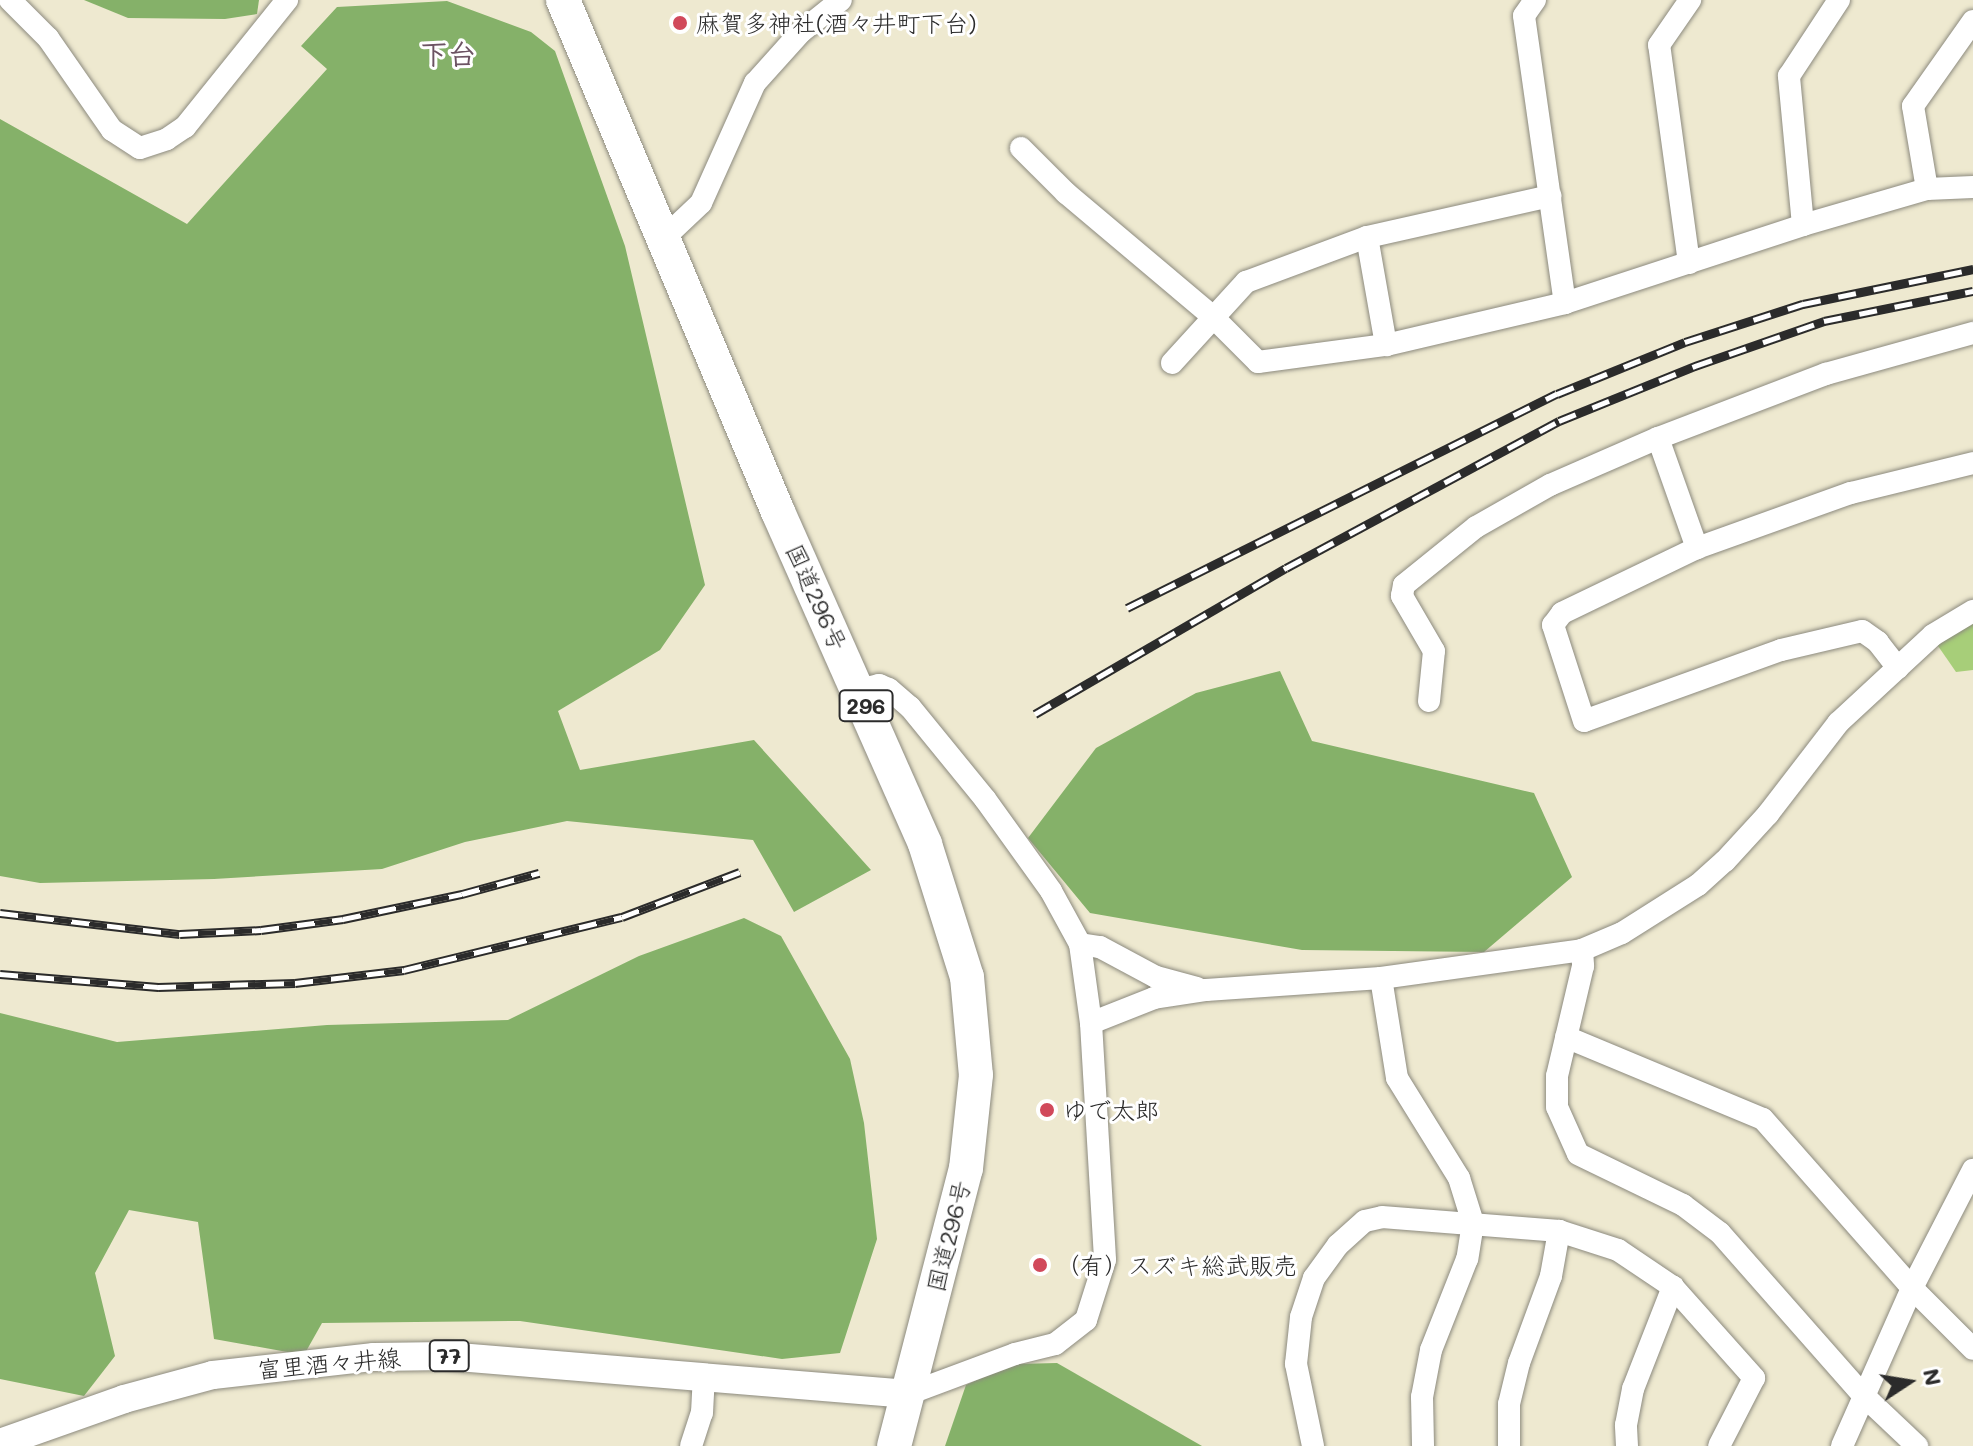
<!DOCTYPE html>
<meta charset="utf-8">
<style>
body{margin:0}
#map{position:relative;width:1973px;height:1446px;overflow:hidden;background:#eee9d0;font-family:Mali,"Klee One",sans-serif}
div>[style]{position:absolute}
.green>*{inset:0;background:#a7ce79}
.forest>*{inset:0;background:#85b169}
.roads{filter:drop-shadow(0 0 2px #8c8a7e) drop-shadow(0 0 2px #8c8a7e)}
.minor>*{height:22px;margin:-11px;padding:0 11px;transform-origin:11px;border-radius:11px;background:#fff}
.major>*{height:28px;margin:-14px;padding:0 14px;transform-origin:14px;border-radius:14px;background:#fff}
.highway>*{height:34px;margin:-17px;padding:0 17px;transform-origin:17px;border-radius:17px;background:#fff}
.rail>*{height:9px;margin-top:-4.5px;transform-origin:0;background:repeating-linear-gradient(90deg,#fff 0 18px,#2b2b2b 0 36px);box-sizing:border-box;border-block:2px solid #2b2b2b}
.dots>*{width:22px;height:22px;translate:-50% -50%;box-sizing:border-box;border:4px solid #fff;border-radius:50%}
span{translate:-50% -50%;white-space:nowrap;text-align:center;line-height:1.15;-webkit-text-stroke:6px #fff;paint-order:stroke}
.shield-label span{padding:2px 6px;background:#fff;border:2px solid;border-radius:6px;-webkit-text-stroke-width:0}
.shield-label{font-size:22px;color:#2b2b2b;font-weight:700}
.poi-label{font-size:24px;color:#2b2b2b}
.left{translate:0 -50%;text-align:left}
.street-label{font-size:24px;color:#2b2b2b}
.quarter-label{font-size:28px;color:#6c5363;font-weight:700}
.north{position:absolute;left:1869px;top:1342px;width:80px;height:80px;-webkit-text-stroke:6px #fff;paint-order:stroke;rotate:78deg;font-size:22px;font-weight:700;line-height:32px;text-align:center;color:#2b2b2b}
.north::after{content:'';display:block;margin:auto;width:28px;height:36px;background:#2b2b2b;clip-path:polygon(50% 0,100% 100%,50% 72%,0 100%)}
</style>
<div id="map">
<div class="green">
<div style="clip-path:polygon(1973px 620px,1973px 670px,1956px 672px,1936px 643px)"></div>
</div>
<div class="forest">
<div style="clip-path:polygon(84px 0,259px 0,257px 14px,225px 19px,128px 18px)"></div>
<div style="clip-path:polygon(447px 1px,531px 32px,555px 51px,625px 246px,705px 585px,660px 650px,558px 711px,580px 770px,754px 740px,871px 870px,794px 912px,753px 840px,567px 821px,465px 842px,382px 869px,214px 879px,40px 883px,0 876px,0 119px,187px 224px,327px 69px,301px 46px,337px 7px)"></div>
<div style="clip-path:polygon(1280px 671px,1312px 741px,1534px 793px,1572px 877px,1484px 952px,1302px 950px,1090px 913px,1028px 838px,1096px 748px,1196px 693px)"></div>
<div style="clip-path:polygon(744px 918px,781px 936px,850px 1059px,864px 1123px,877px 1239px,840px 1353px,782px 1359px,520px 1321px,322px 1323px,304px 1355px,214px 1339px,198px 1222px,129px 1210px,95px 1273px,115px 1356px,84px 1396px,0 1379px,0 1013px,117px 1042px,327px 1025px,508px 1020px,639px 956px)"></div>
<div style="clip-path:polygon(1057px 1363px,1202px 1446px,945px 1446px,966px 1385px,1011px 1364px)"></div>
</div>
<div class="roads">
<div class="minor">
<div style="left:10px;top:0;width:54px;rotate:45deg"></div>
<div style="left:48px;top:38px;width:112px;rotate:55.2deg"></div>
<div style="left:112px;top:130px;width:33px;rotate:33deg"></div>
<div style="left:140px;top:148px;width:28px;rotate:-18deg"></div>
<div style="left:167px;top:139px;width:22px;rotate:-34deg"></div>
<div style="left:185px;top:127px;width:163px;rotate:-51.2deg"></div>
<div style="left:1535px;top:0;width:19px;rotate:125deg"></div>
<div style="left:1524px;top:16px;width:290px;rotate:81.9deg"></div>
<div style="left:1021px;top:148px;width:64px;rotate:45deg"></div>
<div style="left:1066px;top:193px;width:191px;rotate:40.1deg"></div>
<div style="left:1212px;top:316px;width:65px;rotate:45deg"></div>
<div style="left:1258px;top:362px;width:129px;rotate:-7.6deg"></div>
<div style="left:1386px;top:345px;width:184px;rotate:-13.2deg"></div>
<div style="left:1565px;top:303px;width:250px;rotate:-18.1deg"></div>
<div style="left:1803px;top:225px;width:129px;rotate:-16.2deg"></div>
<div style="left:1927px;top:189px;width:46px;rotate:-2.5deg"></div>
<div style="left:1927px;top:189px;width:84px;rotate:-99.6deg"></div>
<div style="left:1913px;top:106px;width:104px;rotate:-54.8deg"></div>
<div style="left:1803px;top:225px;width:150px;rotate:-95.4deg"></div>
<div style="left:1789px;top:76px;width:91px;rotate:-56.7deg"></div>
<div style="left:1367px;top:237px;width:110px;rotate:80deg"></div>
<div style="left:664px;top:238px;width:51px;rotate:-43.4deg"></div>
<div style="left:701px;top:203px;width:132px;rotate:-65.8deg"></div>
<div style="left:755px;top:83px;width:69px;rotate:-48deg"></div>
<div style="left:801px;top:32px;width:51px;rotate:-38.7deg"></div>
<div style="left:1689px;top:263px;width:220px;rotate:-97.8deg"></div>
<div style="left:1659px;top:45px;width:55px;rotate:-55.4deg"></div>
<div style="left:1172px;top:363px;width:110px;rotate:-47.6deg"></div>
<div style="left:1246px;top:282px;width:129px;rotate:-20.4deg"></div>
<div style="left:1367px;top:237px;width:188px;rotate:-12.6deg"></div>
<div style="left:1658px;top:438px;width:117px;rotate:70.5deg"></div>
<div style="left:1898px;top:668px;width:33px;rotate:-128deg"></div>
<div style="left:1878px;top:642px;width:19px;rotate:-145deg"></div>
<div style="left:1862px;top:631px;width:83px;rotate:166.8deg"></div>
<div style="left:1781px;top:650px;width:209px;rotate:160.2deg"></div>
<div style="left:1584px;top:721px;width:101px;rotate:-107.9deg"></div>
<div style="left:1553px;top:625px;width:15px;rotate:-53deg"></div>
<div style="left:1562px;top:613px;width:150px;rotate:-25.7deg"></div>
<div style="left:1697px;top:548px;width:164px;rotate:-19.7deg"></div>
<div style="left:1851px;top:493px;width:126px;rotate:-13.8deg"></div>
<div style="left:859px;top:690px;width:21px;rotate:-14deg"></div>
<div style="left:879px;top:685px;width:11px;rotate:22deg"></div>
<div style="left:889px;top:689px;width:28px;rotate:41deg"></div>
<div style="left:910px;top:707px;width:119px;rotate:50.8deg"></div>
<div style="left:985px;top:799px;width:113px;rotate:54.3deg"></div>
<div style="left:1051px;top:891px;width:60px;rotate:61.3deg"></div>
<div style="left:1080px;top:944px;width:80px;rotate:82.1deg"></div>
<div style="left:1091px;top:1023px;width:237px;rotate:86.6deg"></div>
<div style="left:1105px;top:1260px;width:63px;rotate:107.6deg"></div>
<div style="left:1086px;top:1320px;width:39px;rotate:142deg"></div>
<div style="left:1055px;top:1344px;width:41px;rotate:166deg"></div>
<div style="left:1015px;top:1354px;width:114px;rotate:159.5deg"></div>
<div style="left:1429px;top:701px;width:50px;rotate:-84.3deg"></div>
<div style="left:1434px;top:651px;width:64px;rotate:-120.2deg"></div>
<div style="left:1402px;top:596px;width:11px;rotate:-80deg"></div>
<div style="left:1404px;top:585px;width:92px;rotate:-38.9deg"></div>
<div style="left:1476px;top:527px;width:85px;rotate:-29.6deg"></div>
<div style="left:1550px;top:485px;width:118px;rotate:-23.5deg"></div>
<div style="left:1658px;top:438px;width:180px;rotate:-20.9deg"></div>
<div style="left:1826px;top:374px;width:153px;rotate:-15.6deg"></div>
<div style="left:1080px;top:944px;width:20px;rotate:9deg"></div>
<div style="left:1100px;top:947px;width:64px;rotate:28.2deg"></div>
<div style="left:1156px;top:977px;width:42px;rotate:15deg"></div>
<div style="left:1582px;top:950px;width:16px;rotate:86deg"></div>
<div style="left:1583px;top:966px;width:113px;rotate:103.3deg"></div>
<div style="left:1557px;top:1076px;width:31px;rotate:90deg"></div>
<div style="left:1557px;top:1107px;width:51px;rotate:65.9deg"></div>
<div style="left:1578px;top:1154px;width:117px;rotate:25.9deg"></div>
<div style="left:1683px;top:1205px;width:46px;rotate:37.1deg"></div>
<div style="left:1720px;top:1233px;width:215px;rotate:48.6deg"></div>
<div style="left:1862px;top:1394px;width:76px;rotate:43.4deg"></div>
<div style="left:1381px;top:978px;width:101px;rotate:80.9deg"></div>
<div style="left:1397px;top:1078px;width:118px;rotate:58.2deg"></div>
<div style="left:1459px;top:1178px;width:47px;rotate:72.7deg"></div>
<div style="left:1473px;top:1223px;width:36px;rotate:99deg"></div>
<div style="left:1467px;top:1259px;width:98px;rotate:111.6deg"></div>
<div style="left:1431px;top:1350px;width:48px;rotate:100.8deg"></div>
<div style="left:1422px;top:1397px;width:49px;rotate:88.8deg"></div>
<div style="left:1091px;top:1023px;width:68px;rotate:-21.6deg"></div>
<div style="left:1154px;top:998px;width:53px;rotate:-8.7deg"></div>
<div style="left:1206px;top:990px;width:175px;rotate:-3.9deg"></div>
<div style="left:1381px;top:978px;width:203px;rotate:-7.9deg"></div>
<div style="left:1582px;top:950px;width:43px;rotate:-23deg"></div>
<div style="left:1622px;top:933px;width:90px;rotate:-32.3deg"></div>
<div style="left:1698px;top:885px;width:36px;rotate:-42deg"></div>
<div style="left:1725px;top:861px;width:64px;rotate:-47.5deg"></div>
<div style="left:1768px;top:814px;width:115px;rotate:-52.4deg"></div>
<div style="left:1838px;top:723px;width:129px;rotate:-42.8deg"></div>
<div style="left:1933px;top:635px;width:47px;rotate:-31deg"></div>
<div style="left:1566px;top:1037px;width:213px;rotate:22.6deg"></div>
<div style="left:1763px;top:1119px;width:225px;rotate:48.6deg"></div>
<div style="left:1912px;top:1288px;width:86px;rotate:45deg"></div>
<div style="left:691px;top:1446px;width:35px;rotate:-72deg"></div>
<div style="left:702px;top:1413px;width:38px;rotate:-87deg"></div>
<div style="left:1313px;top:1446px;width:84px;rotate:-101.7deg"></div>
<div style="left:1296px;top:1364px;width:47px;rotate:-83.9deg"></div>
<div style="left:1301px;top:1317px;width:41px;rotate:-71.6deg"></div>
<div style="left:1314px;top:1278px;width:41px;rotate:-54deg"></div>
<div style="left:1338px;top:1245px;width:36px;rotate:-42deg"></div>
<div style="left:1365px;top:1221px;width:17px;rotate:-13deg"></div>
<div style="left:1382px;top:1217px;width:178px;rotate:4.5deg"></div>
<div style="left:1559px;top:1231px;width:62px;rotate:17.9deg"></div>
<div style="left:1618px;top:1250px;width:66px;rotate:33.9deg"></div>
<div style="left:1673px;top:1287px;width:122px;rotate:48.3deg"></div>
<div style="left:1754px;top:1378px;width:76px;rotate:117.2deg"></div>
<div style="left:1509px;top:1446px;width:42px;rotate:-90deg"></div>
<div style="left:1509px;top:1404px;width:42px;rotate:-76.3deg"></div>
<div style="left:1519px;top:1363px;width:93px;rotate:-69.8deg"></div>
<div style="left:1551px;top:1276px;width:46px;rotate:-79.9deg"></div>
<div style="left:1627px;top:1446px;width:21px;rotate:-93deg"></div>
<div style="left:1626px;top:1425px;width:37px;rotate:-79deg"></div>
<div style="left:1633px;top:1389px;width:110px;rotate:-68.6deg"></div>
<div style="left:1842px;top:1446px;width:173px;rotate:-66.1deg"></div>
<div style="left:1912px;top:1288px;width:133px;rotate:-62.7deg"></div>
</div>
<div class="major">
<div style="left:0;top:1443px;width:132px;rotate:-19.5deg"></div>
<div style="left:124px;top:1399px;width:92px;rotate:-15.1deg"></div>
<div style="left:213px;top:1375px;width:162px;rotate:-6.4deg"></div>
<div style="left:374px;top:1357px;width:72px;rotate:-0.8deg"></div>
<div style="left:446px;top:1356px;width:464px;rotate:4.7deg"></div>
</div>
<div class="highway">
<div style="left:563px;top:0;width:555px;rotate:67.22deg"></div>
<div style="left:778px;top:512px;width:363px;rotate:66.1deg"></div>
<div style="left:925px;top:844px;width:139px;rotate:72.5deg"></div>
<div style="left:967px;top:977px;width:98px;rotate:84.8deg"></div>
<div style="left:976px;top:1075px;width:94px;rotate:96.1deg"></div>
<div style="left:966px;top:1168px;width:287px;rotate:104.5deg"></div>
</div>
</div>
<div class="rail">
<div style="left:1127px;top:608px;width:480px;rotate:-26.5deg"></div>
<div style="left:1557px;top:394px;width:138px;rotate:-22.1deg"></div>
<div style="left:1685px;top:342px;width:124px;rotate:-17.9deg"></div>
<div style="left:1803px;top:304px;width:174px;rotate:-11.6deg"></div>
<div style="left:1035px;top:714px;width:290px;rotate:-30.2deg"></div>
<div style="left:1286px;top:568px;width:310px;rotate:-28.3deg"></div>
<div style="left:1559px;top:421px;width:147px;rotate:-22deg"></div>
<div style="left:1695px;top:366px;width:137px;rotate:-19.2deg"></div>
<div style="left:1824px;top:321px;width:152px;rotate:-11.4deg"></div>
<div style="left:0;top:913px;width:181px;rotate:6.7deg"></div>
<div style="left:180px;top:934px;width:81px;rotate:-2.8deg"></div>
<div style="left:261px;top:930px;width:83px;rotate:-7.6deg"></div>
<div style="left:343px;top:919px;width:122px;rotate:-11.9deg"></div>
<div style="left:462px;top:894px;width:80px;rotate:-15.3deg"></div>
<div style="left:0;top:974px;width:159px;rotate:4.7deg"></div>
<div style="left:158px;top:987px;width:137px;rotate:-1.7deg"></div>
<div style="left:295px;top:983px;width:110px;rotate:-6.8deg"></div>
<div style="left:404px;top:970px;width:224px;rotate:-13.7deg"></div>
<div style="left:622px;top:917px;width:126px;rotate:-20.9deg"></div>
</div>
<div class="dots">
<div style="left:680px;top:23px;background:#d1495b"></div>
<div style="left:1047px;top:1110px;background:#d1495b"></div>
<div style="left:1040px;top:1265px;background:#d1495b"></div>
</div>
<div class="shield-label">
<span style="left:866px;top:706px">296</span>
<span style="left:449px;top:1356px">77</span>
</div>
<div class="poi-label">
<span class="left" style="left:696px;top:23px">麻賀多神社(酒々井町下台)</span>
<span class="left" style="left:1063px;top:1110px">ゆで太郎</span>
<span class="left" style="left:1056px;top:1265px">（有）スズキ総武販売</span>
</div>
<div class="street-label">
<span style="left:817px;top:597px;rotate:66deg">国道296号</span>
<span style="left:948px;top:1236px;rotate:-76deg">国道296号</span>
<span style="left:329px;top:1363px;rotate:-5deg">富里酒々井線</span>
</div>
<div class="quarter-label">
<span style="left:448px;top:53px">下台</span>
</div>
<div class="north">N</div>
</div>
